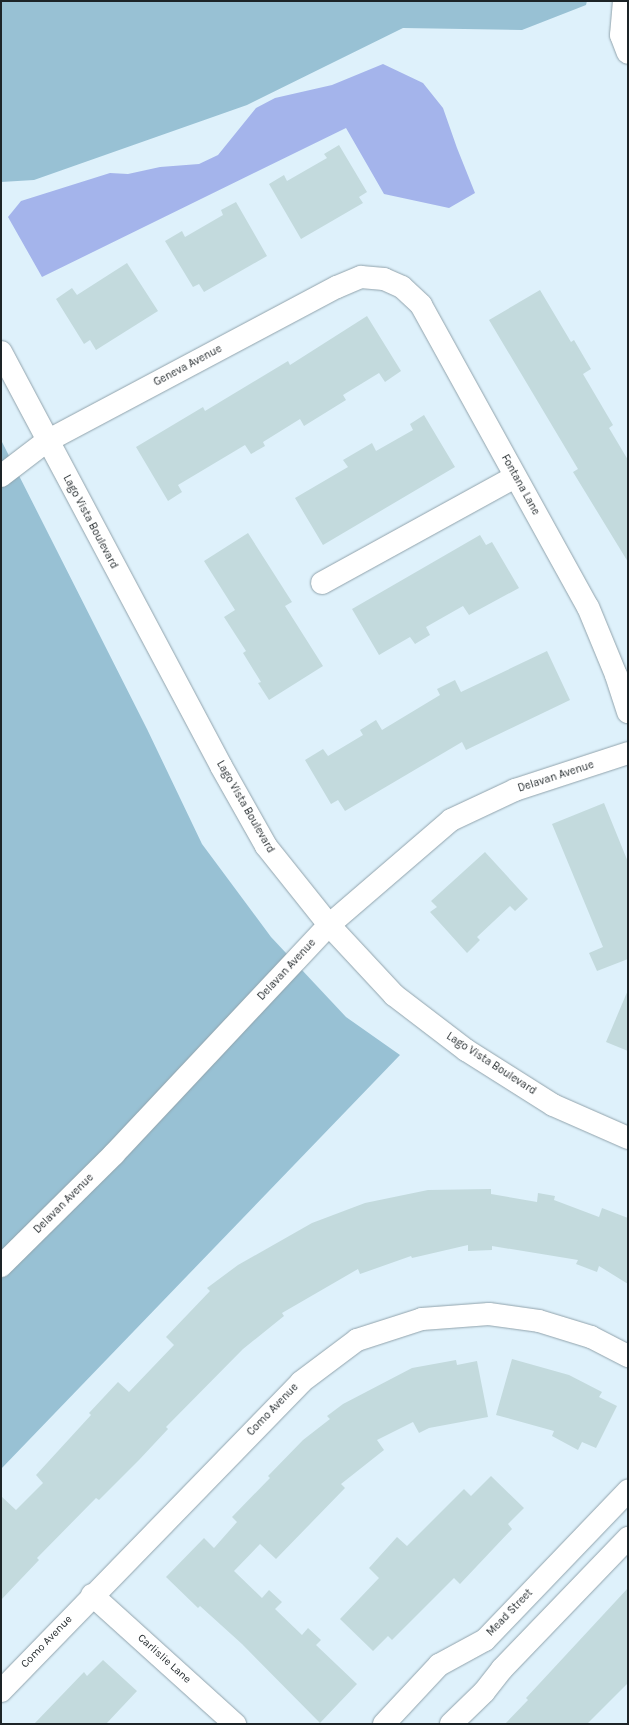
<!DOCTYPE html>
<style>
body{margin:0}
#map{position:relative;width:629px;height:1725px;overflow:hidden;background:#def1fb;font-family:Karla,sans-serif}
div>[style]{position:absolute}
.green>*{inset:0;background:#98c1d4}
.water>*{inset:0;background:#a4b4eb}
.building>*{inset:0;background:#c3dadd}
.roads{filter:drop-shadow(0 0 1px #91a3ac) drop-shadow(0 0 1px #91a3ac)}
.minor>*{height:22px;margin:-11px;padding:0 11px;transform-origin:11px;border-radius:11px;background:#fff}
span{translate:-50% -50%;white-space:nowrap;text-align:center;line-height:1.15;-webkit-text-stroke:4px #fff;paint-order:stroke}
.street-label{font-size:11px;color:#1d2427}
.frame{position:absolute;inset:0;border:2px solid #1d2427;pointer-events:none}
</style>
<div id="map">
<div class="green">
<div style="clip-path:polygon(1px 1px,587px 1px,586px 5px,522px 30px,403px 28px,247px 105px,34px 180px,1px 182px)"></div>
<div style="clip-path:polygon(1px 440px,147px 729px,202px 844px,271px 937px,346px 1017px,400px 1055px,1px 1469px)"></div>
</div>
<div class="water">
<div style="clip-path:polygon(383px 64px,423px 83px,443px 108px,457px 148px,475px 193px,449px 208px,384px 194px,346px 128px,42px 277px,8px 217px,21px 201px,110px 173px,128px 174px,160px 167px,199px 164px,218px 155px,256px 108px,275px 98px,332px 85px)"></div>
</div>
<div class="building">
<div style="clip-path:polygon(339px 145px,367px 192px,359px 197px,363px 203px,301px 239px,269px 184px,284px 175px,287px 181px,327px 158px,324px 154px)"></div>
<div style="clip-path:polygon(236px 202px,267px 256px,204px 292px,199px 284px,193px 287px,165px 241px,182px 231px,185px 237px,223px 215px,221px 210px)"></div>
<div style="clip-path:polygon(127px 263px,158px 311px,96px 350px,90px 340px,84px 344px,56px 299px,72px 288px,77px 295px)"></div>
<div style="clip-path:polygon(540px 290px,571px 342px,574px 340px,591px 369px,583px 374px,613px 425px,609px 428px,628px 460px,628px 562px,573px 472px,578px 469px,489px 320px)"></div>
<div style="clip-path:polygon(367px 316px,401px 371px,385px 382px,379px 373px,343px 395px,346px 400px,304px 426px,300px 419px,263px 442px,265px 446px,251px 454px,245px 445px,178px 485px,182px 492px,168px 501px,136px 447px,203px 407px,205px 411px,288px 361px,290px 365px)"></div>
<div style="clip-path:polygon(424px 415px,455px 467px,323px 545px,295px 498px,348px 467px,343px 460px,372px 443px,376px 451px,413px 430px,410px 424px)"></div>
<div style="clip-path:polygon(248px 533px,292px 602px,285px 606px,323px 666px,269px 700px,258px 683px,261px 682px,243px 653px,246px 651px,224px 617px,235px 610px,204px 561px)"></div>
<div style="clip-path:polygon(480px 535px,486px 545px,492px 542px,519px 588px,469px 615px,463px 606px,426px 627px,430px 635px,415px 644px,410px 637px,379px 655px,352px 609px)"></div>
<div style="clip-path:polygon(547px 651px,570px 700px,466px 750px,462px 742px,345px 811px,338px 800px,331px 804px,305px 760px,323px 749px,328px 756px,363px 735px,360px 730px,376px 720px,382px 730px,440px 695px,437px 689px,455px 680px,461px 692px)"></div>
<div style="clip-path:polygon(604px 803px,628px 862px,628px 959px,597px 971px,589px 953px,603px 947px,552px 824px)"></div>
<div style="clip-path:polygon(485px 852px,528px 899px,515px 911px,510px 906px,477px 937px,480px 940px,467px 953px,430px 912px,437px 907px,431px 901px)"></div>
<div style="clip-path:polygon(628px 990px,628px 1051px,606px 1042px)"></div>
<div style="clip-path:polygon(491px 1189px,491px 1194px,537px 1202px,538px 1193px,555px 1196px,554px 1200px,599px 1217px,602px 1208px,628px 1218px,628px 1284px,599px 1266px,597px 1272px,576px 1264px,578px 1260px,492px 1246px,492px 1250px,468px 1251px,468px 1245px,412px 1258px,411px 1256px,360px 1274px,358px 1269px,282px 1313px,284px 1316px,243px 1349px,166px 1427px,168px 1429px,139px 1460px,99px 1500px,96px 1498px,37px 1558px,39px 1560px,1px 1600px,1px 1496px,16px 1510px,43px 1483px,36px 1475px,91px 1415px,89px 1413px,118px 1382px,129px 1392px,174px 1345px,166px 1337px,210px 1291px,207px 1288px,238px 1265px,312px 1223px,365px 1203px,428px 1190px)"></div>
<div style="clip-path:polygon(512px 1359px,569px 1375px,602px 1392px,599px 1397px,617px 1406px,596px 1448px,582px 1442px,578px 1450px,552px 1436px,554px 1431px,496px 1415px)"></div>
<div style="clip-path:polygon(456px 1360px,457px 1365px,477px 1361px,488px 1417px,429px 1428px,419px 1433px,413px 1422px,377px 1440px,384px 1450px,341px 1484px,345px 1488px,276px 1559px,260px 1544px,234px 1571px,262px 1598px,269px 1590px,282px 1602px,275px 1609px,302px 1635px,308px 1628px,321px 1640px,316px 1645px,357px 1684px,320px 1723px,242px 1644px,200px 1606px,198px 1608px,166px 1577px,204px 1538px,214px 1548px,237px 1522px,232px 1517px,270px 1478px,268px 1476px,303px 1440px,330px 1419px,327px 1416px,343px 1404px,412px 1368px)"></div>
<div style="clip-path:polygon(491px 1476px,524px 1508px,508px 1524px,512px 1529px,460px 1584px,454px 1578px,392px 1640px,388px 1636px,373px 1651px,340px 1619px,379px 1578px,369px 1568px,397px 1537px,407px 1546px,464px 1489px,471px 1496px)"></div>
<div style="clip-path:polygon(628px 1588px,628px 1683px,587px 1724px,505px 1724px,528px 1700px,526px 1698px)"></div>
<div style="clip-path:polygon(103px 1660px,137px 1691px,106px 1724px,34px 1724px,84px 1672px,87px 1676px)"></div>
</div>
<div class="roads">
<div class="minor">
<div style="left:624px;top:1px;width:34px;rotate:95deg"></div>
<div style="left:621px;top:35px;width:19px;rotate:69deg"></div>
<div style="left:1px;top:352px;width:469px;rotate:62deg"></div>
<div style="left:221px;top:766px;width:92px;rotate:60.6deg"></div>
<div style="left:266px;top:846px;width:101px;rotate:51.4deg"></div>
<div style="left:329px;top:925px;width:96px;rotate:47.1deg"></div>
<div style="left:394px;top:995px;width:91px;rotate:37.4deg"></div>
<div style="left:466px;top:1050px;width:103px;rotate:32.3deg"></div>
<div style="left:553px;top:1105px;width:82px;rotate:23.7deg"></div>
<div style="left:1px;top:476px;width:58px;rotate:-37.3deg"></div>
<div style="left:47px;top:441px;width:328px;rotate:-28deg"></div>
<div style="left:337px;top:287px;width:26px;rotate:-23deg"></div>
<div style="left:361px;top:277px;width:23px;rotate:5deg"></div>
<div style="left:384px;top:279px;width:20px;rotate:24deg"></div>
<div style="left:402px;top:287px;width:26px;rotate:43deg"></div>
<div style="left:421px;top:305px;width:345px;rotate:61.1deg"></div>
<div style="left:588px;top:607px;width:74px;rotate:67.6deg"></div>
<div style="left:616px;top:675px;width:39px;rotate:72deg"></div>
<div style="left:322px;top:583px;width:220px;rotate:-28.8deg"></div>
<div style="left:1px;top:1266px;width:159px;rotate:-44.7deg"></div>
<div style="left:114px;top:1154px;width:314px;rotate:-46.8deg"></div>
<div style="left:329px;top:925px;width:161px;rotate:-40.7deg"></div>
<div style="left:451px;top:820px;width:71px;rotate:-25.1deg"></div>
<div style="left:515px;top:790px;width:119px;rotate:-18.1deg"></div>
<div style="left:92px;top:1595px;width:193px;rotate:42.1deg"></div>
<div style="left:1px;top:1691px;width:431px;rotate:-45.8deg"></div>
<div style="left:301px;top:1382px;width:70px;rotate:-36.9deg"></div>
<div style="left:357px;top:1340px;width:68px;rotate:-17.9deg"></div>
<div style="left:422px;top:1319px;width:67px;rotate:-4.3deg"></div>
<div style="left:489px;top:1314px;width:50px;rotate:8deg"></div>
<div style="left:539px;top:1321px;width:54px;rotate:17.1deg"></div>
<div style="left:591px;top:1337px;width:42px;rotate:27.2deg"></div>
<div style="left:384px;top:1724px;width:81px;rotate:-47deg"></div>
<div style="left:439px;top:1665px;width:52px;rotate:-28.5deg"></div>
<div style="left:485px;top:1640px;width:207px;rotate:-46.2deg"></div>
<div style="left:451px;top:1724px;width:46px;rotate:-44.1deg"></div>
<div style="left:484px;top:1692px;width:29px;rotate:-52deg"></div>
<div style="left:502px;top:1669px;width:182px;rotate:-46.1deg"></div>
</div>
</div>
<div class="street-label">
<span style="left:188px;top:366px;rotate:-28deg">Geneva Avenue</span>
<span style="left:520px;top:485px;rotate:61deg">Fontana Lane</span>
<span style="left:90px;top:522px;rotate:62deg">Lago Vista Boulevard</span>
<span style="left:556px;top:777px;rotate:-18deg">Delavan Avenue</span>
<span style="left:245px;top:807px;rotate:60deg">Lago Vista Boulevard</span>
<span style="left:287px;top:970px;rotate:-47deg">Delavan Avenue</span>
<span style="left:491px;top:1064px;rotate:33deg">Lago Vista Boulevard</span>
<span style="left:64px;top:1204px;rotate:-45deg">Delavan Avenue</span>
<span style="left:273px;top:1410px;rotate:-46deg">Como Avenue</span>
<span style="left:510px;top:1613px;rotate:-46deg">Mead Street</span>
<span style="left:47px;top:1642px;rotate:-46deg">Como Avenue</span>
<span style="left:164px;top:1659px;rotate:42deg">Carlislie Lane</span>
</div>
<div class="frame"></div>
</div>
